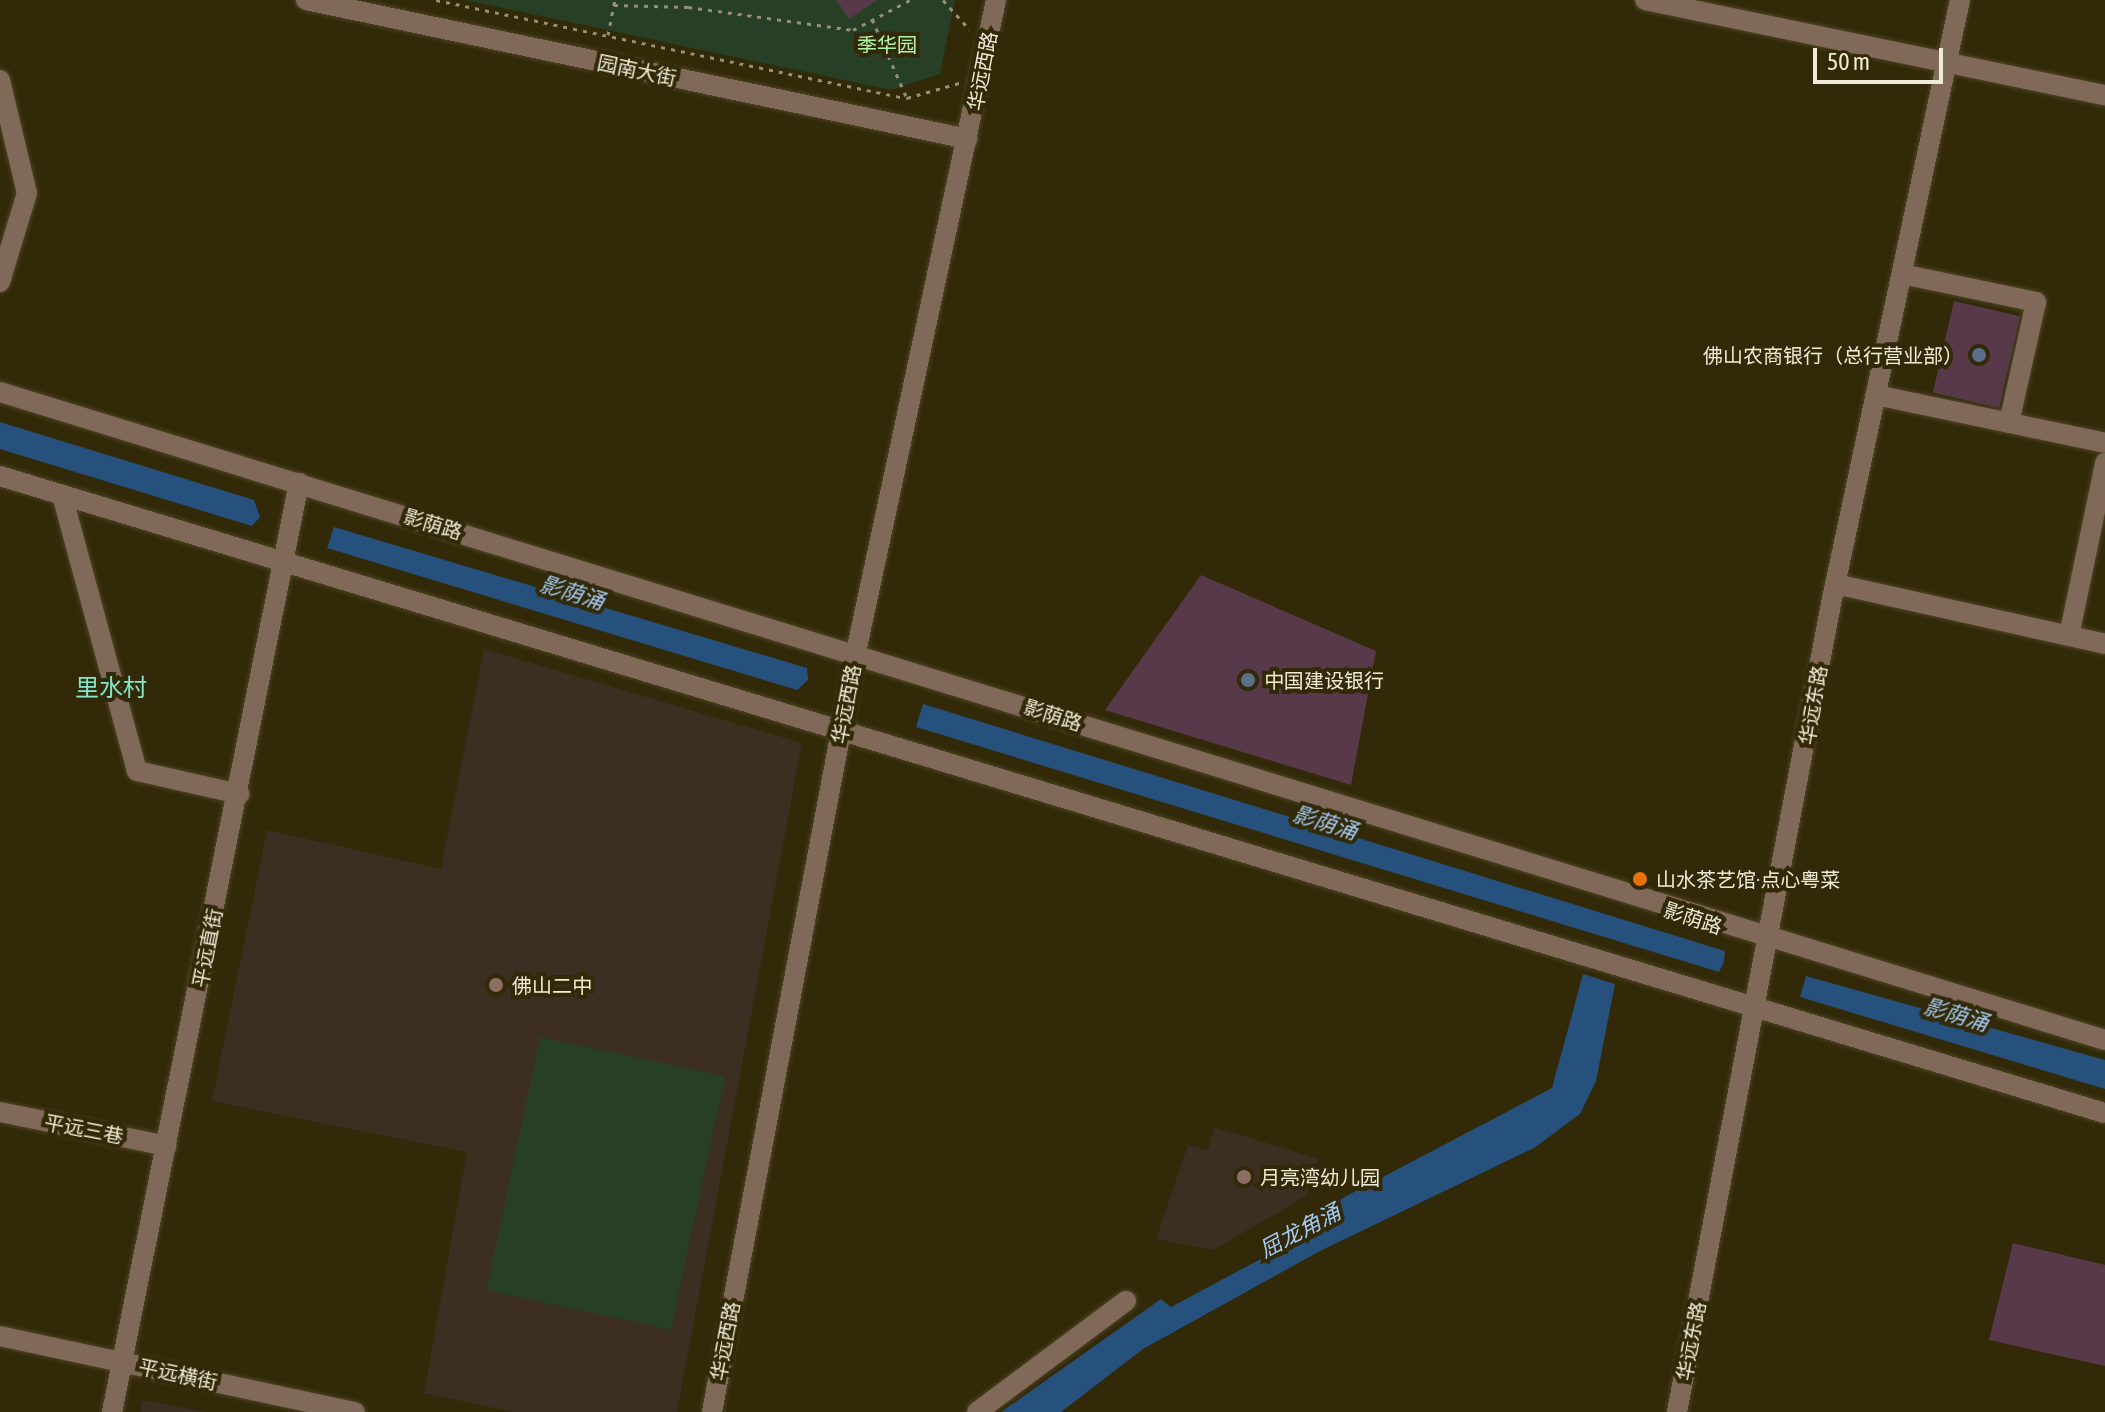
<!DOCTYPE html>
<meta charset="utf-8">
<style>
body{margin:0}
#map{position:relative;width:2105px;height:1412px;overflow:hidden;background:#312908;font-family:"Asap Condensed","Noto Sans SC",sans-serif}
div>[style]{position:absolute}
.education>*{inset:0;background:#3d2e22}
.green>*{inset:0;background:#273f25;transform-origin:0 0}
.water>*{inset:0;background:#26517c}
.building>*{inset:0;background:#58394a;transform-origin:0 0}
.path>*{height:3px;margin-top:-1.5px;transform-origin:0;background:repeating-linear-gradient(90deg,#958f75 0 4px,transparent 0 10px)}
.roads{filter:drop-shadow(0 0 2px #4c4425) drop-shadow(0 0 2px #4c4425)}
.minor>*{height:20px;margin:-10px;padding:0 10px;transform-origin:10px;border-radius:10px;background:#81695a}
.tertiary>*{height:20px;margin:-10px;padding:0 10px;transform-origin:10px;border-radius:10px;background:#81695a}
.dots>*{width:22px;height:22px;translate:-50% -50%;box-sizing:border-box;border:4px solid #312908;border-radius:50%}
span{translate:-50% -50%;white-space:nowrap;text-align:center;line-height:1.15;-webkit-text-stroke:8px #312908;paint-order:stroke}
.park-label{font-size:20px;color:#b1f2a9}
.street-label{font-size:20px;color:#f0ebd8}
.poi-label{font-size:20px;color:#f0ebd8}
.right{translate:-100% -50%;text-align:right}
.left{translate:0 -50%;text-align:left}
.water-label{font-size:22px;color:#a5caf3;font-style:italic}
.quarter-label{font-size:24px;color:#84e5ca}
.scale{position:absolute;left:1813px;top:48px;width:130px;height:36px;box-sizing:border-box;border:4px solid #f0ebd8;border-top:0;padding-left:10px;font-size:24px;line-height:28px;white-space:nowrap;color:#f0ebd8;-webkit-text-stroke:6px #312908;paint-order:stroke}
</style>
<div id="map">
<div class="education">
<div style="clip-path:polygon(484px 649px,802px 743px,677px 1412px,512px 1412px,424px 1393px,467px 1152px,212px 1101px,267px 830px,441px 869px)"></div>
<div style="clip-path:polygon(1214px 1127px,1318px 1159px,1306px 1196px,1213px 1250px,1156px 1239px,1188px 1145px,1208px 1150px)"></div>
<div style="clip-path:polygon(143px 1400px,206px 1412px,140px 1412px)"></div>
</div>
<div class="green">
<div style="clip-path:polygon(465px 0,955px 0,940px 74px,891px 90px)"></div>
<div style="left:540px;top:1037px;width:189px;height:259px;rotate:12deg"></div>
</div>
<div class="water">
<div style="clip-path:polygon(0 422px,254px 500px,260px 517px,252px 526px,0 449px)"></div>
<div style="clip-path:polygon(334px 527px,807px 668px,808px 680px,797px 690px,327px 548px)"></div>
<div style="clip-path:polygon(923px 704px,1725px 951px,1724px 962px,1719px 972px,916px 727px)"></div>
<div style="clip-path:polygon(1583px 974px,1615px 984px,1596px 1081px,1580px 1114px,1534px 1148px,1320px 1251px,1143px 1349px,1061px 1412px,1001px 1412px,1161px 1299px,1171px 1307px,1326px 1224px,1318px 1211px,1552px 1088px)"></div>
<div style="clip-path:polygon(1806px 976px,2105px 1060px,2105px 1089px,1800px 997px)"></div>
</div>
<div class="building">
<div style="clip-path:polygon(836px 0,877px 0,849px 19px)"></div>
<div style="left:1954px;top:301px;width:68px;height:94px;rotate:13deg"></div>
<div style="clip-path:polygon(1201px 575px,1376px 651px,1351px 785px,1105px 710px)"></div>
<div style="clip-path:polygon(2013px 1243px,2105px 1265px,2105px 1366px,1989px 1340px)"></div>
</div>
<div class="path">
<div style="left:436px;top:0;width:481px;rotate:11.8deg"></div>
<div style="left:907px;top:98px;width:54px;rotate:-16.1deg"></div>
<div style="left:943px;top:0;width:40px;rotate:48deg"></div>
<div style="left:614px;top:5px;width:74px;rotate:1.5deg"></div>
<div style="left:688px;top:7px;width:167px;rotate:7.9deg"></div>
<div style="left:853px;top:30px;width:64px;rotate:-27.8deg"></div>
<div style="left:872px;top:19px;width:84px;rotate:66.2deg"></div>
<div style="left:608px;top:35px;width:36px;rotate:-79deg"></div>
</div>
<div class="roads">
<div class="minor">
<div style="left:0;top:80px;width:116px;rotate:76.6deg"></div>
<div style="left:27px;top:193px;width:93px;rotate:106.9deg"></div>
<div style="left:1902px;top:274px;width:137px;rotate:11.8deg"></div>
<div style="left:2036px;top:302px;width:124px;rotate:102.6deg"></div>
<div style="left:1876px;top:395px;width:234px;rotate:11.8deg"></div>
<div style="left:62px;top:495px;width:286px;rotate:74.8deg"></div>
<div style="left:137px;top:771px;width:105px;rotate:12.7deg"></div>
<div style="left:1835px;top:584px;width:277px;rotate:12.5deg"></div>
<div style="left:2069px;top:636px;width:177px;rotate:-78.2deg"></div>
<div style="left:0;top:1112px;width:170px;rotate:11.5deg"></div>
<div style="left:977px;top:1412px;width:186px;rotate:-36.7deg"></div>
</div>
<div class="tertiary">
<div style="left:306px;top:0;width:676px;rotate:11.86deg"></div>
<div style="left:1645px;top:0;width:470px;rotate:11.7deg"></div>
<div style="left:0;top:392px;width:2202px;rotate:17.11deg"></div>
<div style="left:0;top:476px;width:2199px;rotate:16.84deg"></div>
<div style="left:0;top:1336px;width:363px;rotate:12.1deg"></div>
<div style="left:112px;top:1412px;width:948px;rotate:-78.62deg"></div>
<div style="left:712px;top:1412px;width:774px;rotate:-79.27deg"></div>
<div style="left:856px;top:652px;width:667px;rotate:-77.88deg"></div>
<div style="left:1677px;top:1412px;width:828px;rotate:-79.21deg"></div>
<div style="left:1832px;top:599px;width:613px;rotate:-77.94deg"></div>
</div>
</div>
<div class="dots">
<div style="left:1979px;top:355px;background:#5c6f8a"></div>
<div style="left:1248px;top:680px;background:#5c6f8a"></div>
<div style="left:1640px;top:879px;background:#e8710a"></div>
<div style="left:496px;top:985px;background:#8d6e63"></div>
<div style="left:1244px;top:1177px;background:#8d6e63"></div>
</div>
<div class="park-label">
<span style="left:887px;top:44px">季华园</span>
</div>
<div class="street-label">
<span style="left:637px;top:70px;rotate:12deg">园南大街</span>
<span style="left:982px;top:71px;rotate:-79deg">华远西路</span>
<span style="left:433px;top:524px;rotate:17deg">影荫路</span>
<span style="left:846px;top:704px;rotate:-79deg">华远西路</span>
<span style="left:1813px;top:705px;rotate:-80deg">华远东路</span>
<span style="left:1053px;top:715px;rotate:18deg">影荫路</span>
<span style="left:1693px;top:918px;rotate:18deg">影荫路</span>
<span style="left:207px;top:948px;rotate:-79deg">平远直街</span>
<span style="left:84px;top:1129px;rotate:11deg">平远三巷</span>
<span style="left:725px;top:1341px;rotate:-79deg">华远西路</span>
<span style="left:1691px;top:1341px;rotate:-79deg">华远东路</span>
<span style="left:178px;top:1374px;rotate:12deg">平远横街</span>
</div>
<div class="poi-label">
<span class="right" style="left:1963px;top:355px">佛山农商银行（总行营业部）</span>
<span class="left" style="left:1264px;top:680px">中国建设银行</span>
<span class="left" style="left:1656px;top:879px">山水茶艺馆·点心粤菜</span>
<span class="left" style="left:512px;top:985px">佛山二中</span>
<span class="left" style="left:1260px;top:1177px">月亮湾幼儿园</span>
</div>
<div class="water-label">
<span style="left:572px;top:593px;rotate:17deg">影荫涌</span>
<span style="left:1325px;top:823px;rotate:17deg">影荫涌</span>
<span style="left:1956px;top:1015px;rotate:16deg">影荫涌</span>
<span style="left:1300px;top:1231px;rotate:-28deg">屈龙角涌</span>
</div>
<div class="quarter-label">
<span style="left:111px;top:688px">里水村</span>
</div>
<div class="scale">50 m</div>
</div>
